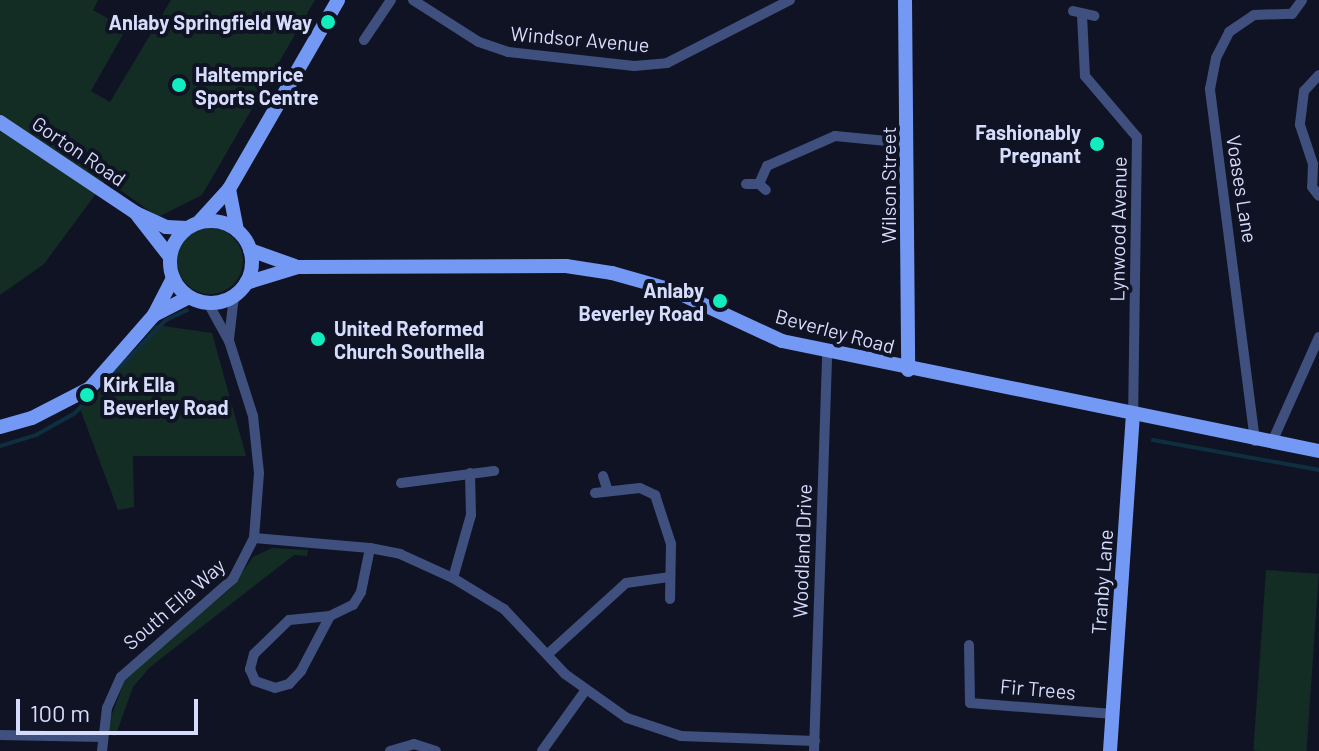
<!DOCTYPE html>
<style>
body{margin:0}
#map{position:relative;width:1319px;height:751px;overflow:hidden;background:#101324;font-family:Barlow,sans-serif}
div>[style]{position:absolute}
.green>*{inset:0;background:#142d24;transform-origin:0 0}
.round{border-radius:50%}
.stream>*{height:4px;margin:-2px;padding:0 2px;transform-origin:2px;border-radius:2px;background:#0e2f3f}
.street>*{height:10px;margin:-5px;padding:0 5px;transform-origin:5px;border-radius:5px;background:#3f507f}
.secondary>*{height:14px;margin:-7px;padding:0 7px;transform-origin:7px;border-radius:7px;background:#7499f5}
.secondary>.ring{margin:-7px;padding:0;box-sizing:content-box;background:none;border:14px solid #7499f5;border-radius:50%}
.dots>*{width:22px;height:22px;translate:-50% -50%;box-sizing:border-box;border:4px solid #101324;border-radius:50%}
span{translate:-50% -50%;white-space:nowrap;text-align:center;line-height:1.15;-webkit-text-stroke:8px #101324;paint-order:stroke}
.poi-label{font-size:20px;color:#d6ddfc;font-weight:700}
.right{translate:-100% -50%;text-align:right}
.left{translate:0 -50%;text-align:left}
.street-label{font-size:20px;color:#d6ddfc}
.scale{position:absolute;left:16px;top:699px;width:182px;height:36px;box-sizing:border-box;border:4px solid #d6ddfc;border-top:0;padding-left:10px;font-size:24px;line-height:28px;white-space:nowrap;color:#d6ddfc;-webkit-text-stroke:6px #101324;paint-order:stroke}
</style>
<div id="map">
<div class="green">
<div style="clip-path:polygon(0 0,98px 0,93px 10px,126px 29px,91px 91px,110px 102px,171px 0,315px 0,202px 195px,158px 217px,106px 180px,44px 264px,0 295px)"></div>
<div class="round" style="left:177px;top:228px;width:66px;height:66px"></div>
<div style="clip-path:polygon(156px 325px,212px 333px,246px 456px,133px 456px,134px 507px,118px 510px,79px 406px,94px 397px)"></div>
<div style="clip-path:polygon(272px 548px,308px 550px,307px 556px,294px 555px,150px 667px,133px 687px,115px 737px,106px 730px,126px 677px,231px 588px,253px 557px)"></div>
<div style="left:1266px;top:570px;width:53px;height:181px;rotate:4deg"></div>
</div>
<div class="stream">
<div style="left:103px;top:384px;width:90px;rotate:-45.5deg"></div>
<div style="left:166px;top:320px;width:23px;rotate:-25deg"></div>
<div style="left:1153px;top:440px;width:169px;rotate:10.2deg"></div>
<div style="left:0;top:446px;width:38px;rotate:-17deg"></div>
<div style="left:36px;top:435px;width:45px;rotate:-29.4deg"></div>
<div style="left:75px;top:413px;width:28px;rotate:-46deg"></div>
</div>
<div class="street">
<div style="left:413px;top:0;width:78px;rotate:32.5deg"></div>
<div style="left:479px;top:42px;width:31px;rotate:19deg"></div>
<div style="left:508px;top:52px;width:127px;rotate:6.3deg"></div>
<div style="left:634px;top:66px;width:33px;rotate:-5deg"></div>
<div style="left:667px;top:63px;width:138px;rotate:-27.1deg"></div>
<div style="left:1073px;top:11px;width:22px;rotate:13deg"></div>
<div style="left:1082px;top:15px;width:61px;rotate:87.2deg"></div>
<div style="left:1085px;top:76px;width:80px;rotate:49.6deg"></div>
<div style="left:1137px;top:137px;width:279px;rotate:90.8deg"></div>
<div style="left:364px;top:40px;width:48px;rotate:-56deg"></div>
<div style="left:1319px;top:75px;width:22px;rotate:133deg"></div>
<div style="left:1304px;top:91px;width:34px;rotate:97deg"></div>
<div style="left:1300px;top:125px;width:41px;rotate:71.6deg"></div>
<div style="left:1313px;top:164px;width:23px;rotate:92deg"></div>
<div style="left:1312px;top:187px;width:11px;rotate:52deg"></div>
<div style="left:746px;top:184px;width:13px"></div>
<div style="left:759px;top:184px;width:9px;rotate:41deg"></div>
<div style="left:759px;top:184px;width:20px;rotate:-66deg"></div>
<div style="left:767px;top:166px;width:74px;rotate:-23.8deg"></div>
<div style="left:835px;top:136px;width:73px;rotate:5.5deg"></div>
<div style="left:229px;top:339px;width:43px;rotate:-83.4deg"></div>
<div style="left:1255px;top:441px;width:355px;rotate:-97.3deg"></div>
<div style="left:1210px;top:89px;width:32px;rotate:-79deg"></div>
<div style="left:1216px;top:58px;width:29px;rotate:-63deg"></div>
<div style="left:1229px;top:32px;width:30px;rotate:-34deg"></div>
<div style="left:1254px;top:15px;width:38px;rotate:-2deg"></div>
<div style="left:1292px;top:14px;width:17px;rotate:-54deg"></div>
<div style="left:1272px;top:442px;width:115px;rotate:-65.9deg"></div>
<div style="left:603px;top:476px;width:13px;rotate:72deg"></div>
<div style="left:401px;top:483px;width:94px;rotate:-7.4deg"></div>
<div style="left:595px;top:493px;width:45px;rotate:-6.3deg"></div>
<div style="left:640px;top:488px;width:17px;rotate:25deg"></div>
<div style="left:655px;top:495px;width:52px;rotate:71.9deg"></div>
<div style="left:671px;top:544px;width:55px;rotate:91deg"></div>
<div style="left:254px;top:538px;width:116px;rotate:4.9deg"></div>
<div style="left:370px;top:548px;width:31px;rotate:11deg"></div>
<div style="left:400px;top:554px;width:58px;rotate:24.4deg"></div>
<div style="left:453px;top:578px;width:60px;rotate:31.3deg"></div>
<div style="left:504px;top:609px;width:89px;rotate:46.8deg"></div>
<div style="left:565px;top:674px;width:76px;rotate:35.4deg"></div>
<div style="left:627px;top:718px;width:57px;rotate:18.4deg"></div>
<div style="left:681px;top:736px;width:134px;rotate:2.1deg"></div>
<div style="left:453px;top:578px;width:66px;rotate:-74.1deg"></div>
<div style="left:471px;top:515px;width:42px;rotate:-91.4deg"></div>
<div style="left:330px;top:616px;width:41px;rotate:174.4deg"></div>
<div style="left:289px;top:620px;width:49px;rotate:135.8deg"></div>
<div style="left:254px;top:654px;width:16px;rotate:105deg"></div>
<div style="left:250px;top:669px;width:13px;rotate:67deg"></div>
<div style="left:255px;top:681px;width:21px;rotate:19deg"></div>
<div style="left:275px;top:688px;width:15px;rotate:-16deg"></div>
<div style="left:289px;top:684px;width:18px;rotate:-47deg"></div>
<div style="left:301px;top:671px;width:62px;rotate:-62.2deg"></div>
<div style="left:330px;top:616px;width:25px;rotate:-26deg"></div>
<div style="left:353px;top:605px;width:15px;rotate:-58deg"></div>
<div style="left:361px;top:592px;width:45px;rotate:-78.4deg"></div>
<div style="left:969px;top:645px;width:58px;rotate:89deg"></div>
<div style="left:970px;top:703px;width:144px;rotate:4.4deg"></div>
<div style="left:548px;top:654px;width:105px;rotate:-42.3deg"></div>
<div style="left:626px;top:583px;width:43px;rotate:-7.9deg"></div>
<div style="left:0;top:735px;width:102px;rotate:1.1deg"></div>
<div style="left:102px;top:751px;width:43px;rotate:-83.4deg"></div>
<div style="left:107px;top:708px;width:34px;rotate:-66deg"></div>
<div style="left:121px;top:677px;width:149px;rotate:-41.2deg"></div>
<div style="left:233px;top:579px;width:46px;rotate:-62.9deg"></div>
<div style="left:254px;top:538px;width:65px;rotate:-85.6deg"></div>
<div style="left:259px;top:473px;width:57px;rotate:-96deg"></div>
<div style="left:253px;top:416px;width:79px;rotate:-107.7deg"></div>
<div style="left:229px;top:341px;width:43px;rotate:-118.9deg"></div>
<div style="left:390px;top:751px;width:25px;rotate:-16deg"></div>
<div style="left:414px;top:744px;width:23px;rotate:18deg"></div>
<div style="left:542px;top:751px;width:74px;rotate:-54.4deg"></div>
<div style="left:814px;top:751px;width:399px;rotate:-88.1deg"></div>
</div>
<div class="secondary">
<div style="left:905px;top:0;width:370px;rotate:89.5deg"></div>
<div style="left:0;top:122px;width:164px;rotate:33.8deg"></div>
<div style="left:136px;top:213px;width:33px;rotate:25deg"></div>
<div style="left:166px;top:227px;width:21px;rotate:3deg"></div>
<div style="left:229px;top:189px;width:42px;rotate:79deg"></div>
<div style="left:138px;top:216px;width:52px;rotate:52deg"></div>
<div class="ring" style="left:170px;top:221px;width:68px;height:68px"></div>
<div style="left:199px;top:222px;width:45px;rotate:-47.7deg"></div>
<div style="left:229px;top:189px;width:218px;rotate:-60deg"></div>
<div style="left:250px;top:250px;width:48px;rotate:19.6deg"></div>
<div style="left:246px;top:283px;width:54px;rotate:-17.1deg"></div>
<div style="left:298px;top:267px;width:268px;rotate:-0.2deg"></div>
<div style="left:566px;top:266px;width:47px;rotate:8.7deg"></div>
<div style="left:612px;top:273px;width:62px;rotate:15.8deg"></div>
<div style="left:672px;top:290px;width:121px;rotate:24.9deg"></div>
<div style="left:782px;top:341px;width:548px;rotate:11.58deg"></div>
<div style="left:154px;top:315px;width:39px;rotate:-27deg"></div>
<div style="left:0;top:427px;width:33px;rotate:-16deg"></div>
<div style="left:32px;top:418px;width:65px;rotate:-27.3deg"></div>
<div style="left:90px;top:388px;width:97px;rotate:-48.8deg"></div>
<div style="left:154px;top:315px;width:42px;rotate:-62.8deg"></div>
<div style="left:1110px;top:751px;width:336px;rotate:-86.1deg"></div>
</div>
<div class="dots">
<div style="left:328px;top:22px;background:#11edbe"></div>
<div style="left:179px;top:85px;background:#11edbe"></div>
<div style="left:1097px;top:144px;background:#11edbe"></div>
<div style="left:720px;top:301px;background:#11edbe"></div>
<div style="left:318px;top:339px;background:#11edbe"></div>
<div style="left:87px;top:395px;background:#11edbe"></div>
</div>
<div class="poi-label">
<span class="right" style="left:312px;top:22px">Anlaby Springfield Way</span>
<span class="left" style="left:195px;top:86px">Haltemprice<br>Sports Centre</span>
<span class="right" style="left:1081px;top:144px">Fashionably<br>Pregnant</span>
<span class="right" style="left:704px;top:302px">Anlaby<br>Beverley Road</span>
<span class="left" style="left:334px;top:340px">United Reformed<br>Church Southella</span>
<span class="left" style="left:103px;top:396px">Kirk Ella<br>Beverley Road</span>
</div>
<div class="street-label">
<span style="left:580px;top:39px;rotate:5deg">Windsor Avenue</span>
<span style="left:79px;top:151px;rotate:34deg">Gorton Road</span>
<span style="left:888px;top:185px;rotate:-90deg">Wilson Street</span>
<span style="left:1242px;top:189px;rotate:81deg">Voases Lane</span>
<span style="left:1118px;top:229px;rotate:-89deg">Lynwood Avenue</span>
<span style="left:835px;top:331px;rotate:15deg">Beverley Road</span>
<span style="left:802px;top:551px;rotate:-88deg">Woodland Drive</span>
<span style="left:1102px;top:582px;rotate:-86deg">Tranby Lane</span>
<span style="left:174px;top:604px;rotate:-41deg">South Ella Way</span>
<span style="left:1038px;top:689px;rotate:5deg">Fir Trees</span>
</div>
<div class="scale">100 m</div>
</div>
